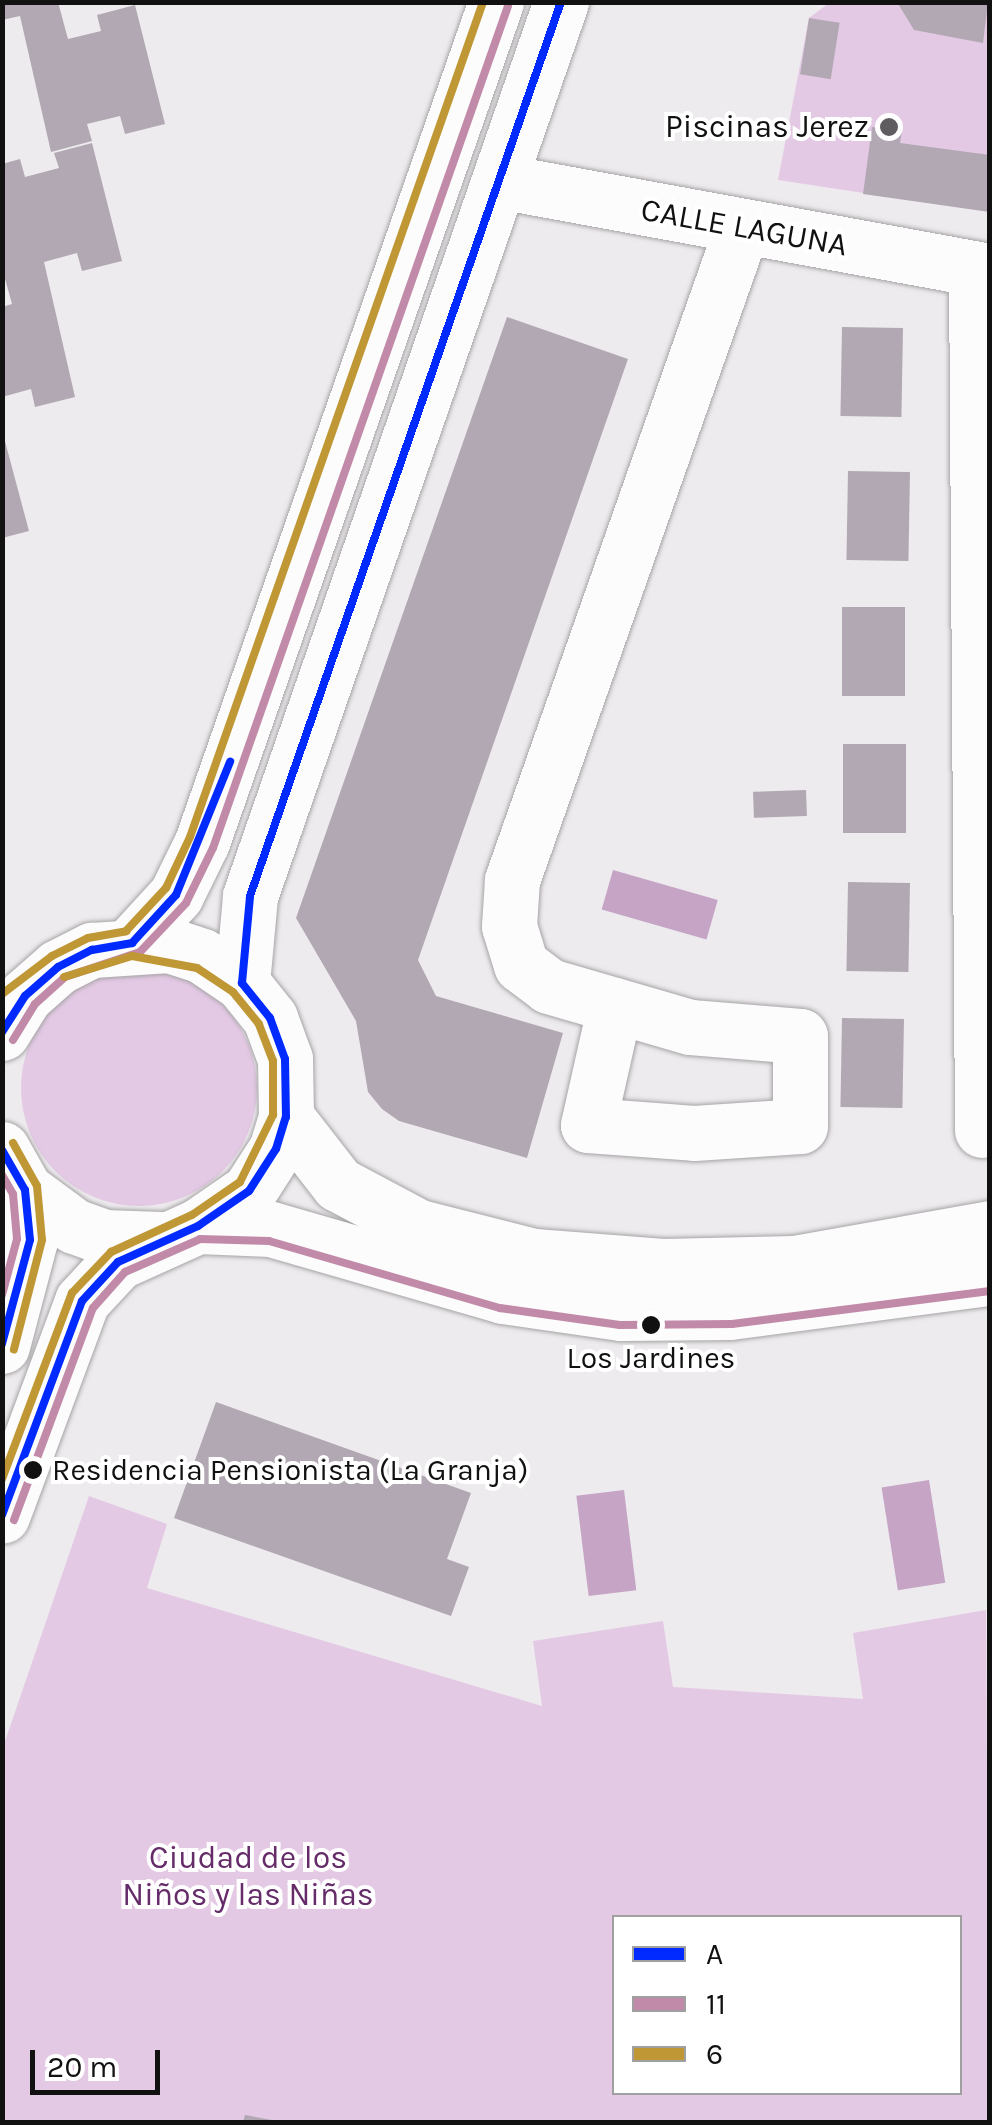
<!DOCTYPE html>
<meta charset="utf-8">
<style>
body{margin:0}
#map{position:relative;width:992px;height:2125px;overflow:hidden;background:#eeebee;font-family:Karla,sans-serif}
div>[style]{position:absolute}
.green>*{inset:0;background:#e4c9e5}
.round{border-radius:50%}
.water>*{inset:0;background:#c5a4c6;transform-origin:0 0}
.building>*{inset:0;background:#b2a8b3;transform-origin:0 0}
.roads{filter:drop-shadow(0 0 2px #a6a4a6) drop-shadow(0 0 2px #a6a4a6)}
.minor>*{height:55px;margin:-27.5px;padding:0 27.5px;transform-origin:27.5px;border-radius:27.5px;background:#fcfcfc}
.major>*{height:55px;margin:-27.5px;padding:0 27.5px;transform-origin:27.5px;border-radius:27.5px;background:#fcfcfc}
.bus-1>*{height:8px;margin:-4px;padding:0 4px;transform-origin:4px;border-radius:4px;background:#002aff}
.bus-2>*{height:8px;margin:-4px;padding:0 4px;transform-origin:4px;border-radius:4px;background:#c28aa9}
.bus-3>*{height:8px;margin:-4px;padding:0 4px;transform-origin:4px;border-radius:4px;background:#bf9734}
.dots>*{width:28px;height:28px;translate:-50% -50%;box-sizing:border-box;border:5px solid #fff;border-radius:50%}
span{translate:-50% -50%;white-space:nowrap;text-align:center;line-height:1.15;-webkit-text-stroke:8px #fff;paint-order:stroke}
.bus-label{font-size:30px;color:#121112}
.left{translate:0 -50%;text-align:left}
.poi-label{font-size:32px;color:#121112}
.right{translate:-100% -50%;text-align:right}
.street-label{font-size:32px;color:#121112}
.park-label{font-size:32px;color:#652c69}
.frame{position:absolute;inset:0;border:5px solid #121112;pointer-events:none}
.legend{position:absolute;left:612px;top:1915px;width:350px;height:180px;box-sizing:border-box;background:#fff;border:2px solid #a0a0a0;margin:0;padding:12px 18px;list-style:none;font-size:30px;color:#121112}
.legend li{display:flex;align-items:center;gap:20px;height:50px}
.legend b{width:50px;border:2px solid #a0a0a0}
.scale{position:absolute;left:30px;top:2050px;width:130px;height:45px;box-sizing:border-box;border:5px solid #121112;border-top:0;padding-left:12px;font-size:30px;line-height:35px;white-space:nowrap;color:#121112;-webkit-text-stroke:8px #fff;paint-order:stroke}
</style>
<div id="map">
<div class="green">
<div style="clip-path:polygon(829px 3px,989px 3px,989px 212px,778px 180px,809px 18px)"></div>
<div class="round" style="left:21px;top:970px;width:236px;height:236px"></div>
<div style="clip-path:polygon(evenodd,89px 1496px,167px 1524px,147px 1588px,542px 1706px,533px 1641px,663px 1621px,673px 1687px,863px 1699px,853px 1633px,986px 1610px,989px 2122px,3px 2122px,3px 1747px,89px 1496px,614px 1918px,960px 1918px,960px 2092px,614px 2092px,614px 1918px)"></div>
</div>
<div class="water">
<div style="left:613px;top:870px;width:109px;height:41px;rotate:16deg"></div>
<div style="left:929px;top:1480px;width:104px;height:48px;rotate:81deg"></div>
<div style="left:624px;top:1490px;width:101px;height:48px;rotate:83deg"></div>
</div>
<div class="building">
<div style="clip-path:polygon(2px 2px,58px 2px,68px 39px,101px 31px,97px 15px,135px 5px,165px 124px,125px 134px,120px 116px,87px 124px,92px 141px,51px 152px,20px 16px,2px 20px)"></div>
<div style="clip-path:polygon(897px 2px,988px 2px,983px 43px,914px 30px)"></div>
<div style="left:809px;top:18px;width:31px;height:57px;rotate:9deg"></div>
<div style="clip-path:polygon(872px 127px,902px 131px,900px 143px,990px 155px,990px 212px,863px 194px)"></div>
<div style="clip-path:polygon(92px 143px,122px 261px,82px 271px,77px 253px,44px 262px,75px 397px,35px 407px,31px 389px,2px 397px,2px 307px,12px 304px,2px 268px,2px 164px,20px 159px,25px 177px,59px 168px,54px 153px)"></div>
<div style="clip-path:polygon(507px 317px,628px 359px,418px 960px,436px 996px,563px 1033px,527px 1158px,399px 1121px,382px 1109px,368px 1092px,356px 1021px,296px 918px)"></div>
<div style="left:842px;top:327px;width:61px;height:89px;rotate:1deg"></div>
<div style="clip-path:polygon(2px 430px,29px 531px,2px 538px)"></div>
<div style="left:848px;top:471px;width:62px;height:89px;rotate:1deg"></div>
<div style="left:842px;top:607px;width:63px;height:89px"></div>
<div style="left:843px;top:744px;width:63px;height:89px"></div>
<div style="left:806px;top:790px;width:26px;height:53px;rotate:88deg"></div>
<div style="left:848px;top:882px;width:62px;height:89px;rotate:1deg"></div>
<div style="left:842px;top:1018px;width:62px;height:89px;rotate:1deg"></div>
<div style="clip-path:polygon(216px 1402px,471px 1493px,447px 1559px,469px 1567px,451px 1616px,174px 1518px)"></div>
<div style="clip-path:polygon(245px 2115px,277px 2121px,277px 2122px,243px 2122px)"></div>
</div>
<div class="roads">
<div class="minor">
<div style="left:499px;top:181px;width:499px;rotate:10.4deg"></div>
<div style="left:976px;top:269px;width:861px;rotate:89.6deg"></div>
<div style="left:615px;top:1005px;width:123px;rotate:102.7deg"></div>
<div style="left:588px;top:1125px;width:106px;rotate:4.3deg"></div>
<div style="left:694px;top:1133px;width:106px;rotate:-3.8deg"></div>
<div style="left:800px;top:1126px;width:90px;rotate:-90deg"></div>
<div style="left:800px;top:1036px;width:110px;rotate:-175.3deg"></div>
<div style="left:690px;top:1027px;width:147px;rotate:-163.8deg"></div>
<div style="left:549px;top:986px;width:35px;rotate:-143deg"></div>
<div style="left:521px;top:965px;width:41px;rotate:-107.1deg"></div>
<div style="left:509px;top:926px;width:46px;rotate:-86.3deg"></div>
<div style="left:512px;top:880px;width:689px;rotate:-70.59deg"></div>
</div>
<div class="major">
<div style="left:132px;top:943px;width:65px;rotate:-47.5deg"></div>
<div style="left:176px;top:895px;width:59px;rotate:-63.9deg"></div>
<div style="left:202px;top:842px;width:890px;rotate:-70.71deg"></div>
<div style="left:242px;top:983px;width:87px;rotate:-84.7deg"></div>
<div style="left:250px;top:896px;width:947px;rotate:-70.82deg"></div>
<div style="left:2px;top:1033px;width:44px;rotate:-58.1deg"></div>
<div style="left:25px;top:996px;width:44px;rotate:-41.3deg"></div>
<div style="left:58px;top:967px;width:38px;rotate:-27deg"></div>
<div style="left:92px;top:950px;width:77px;rotate:-3.7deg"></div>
<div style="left:169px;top:945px;width:35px;rotate:18deg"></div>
<div style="left:202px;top:956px;width:48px;rotate:34deg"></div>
<div style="left:242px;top:983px;width:45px;rotate:51.3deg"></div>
<div style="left:270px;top:1018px;width:44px;rotate:69.9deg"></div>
<div style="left:285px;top:1059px;width:58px;rotate:89deg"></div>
<div style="left:286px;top:1117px;width:34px;rotate:107deg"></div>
<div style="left:276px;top:1149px;width:50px;rotate:122.7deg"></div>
<div style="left:249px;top:1191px;width:62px;rotate:145.5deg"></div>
<div style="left:198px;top:1226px;width:88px;rotate:155.8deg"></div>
<div style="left:118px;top:1262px;width:53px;rotate:132.7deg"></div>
<div style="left:82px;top:1301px;width:229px;rotate:110.4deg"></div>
<div style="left:286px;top:1117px;width:85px;rotate:52.2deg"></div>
<div style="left:338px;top:1184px;width:92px;rotate:28deg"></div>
<div style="left:419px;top:1227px;width:119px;rotate:14.2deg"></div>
<div style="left:534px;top:1256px;width:129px;rotate:4.4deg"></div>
<div style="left:663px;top:1266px;width:131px;rotate:-1.3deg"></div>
<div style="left:794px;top:1263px;width:199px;rotate:-10.1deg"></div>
<div style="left:2px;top:1149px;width:47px;rotate:60.7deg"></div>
<div style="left:25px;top:1190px;width:61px;rotate:36.3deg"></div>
<div style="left:74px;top:1226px;width:32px;rotate:20deg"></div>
<div style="left:104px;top:1237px;width:56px;rotate:2deg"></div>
<div style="left:198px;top:1226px;width:73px;rotate:2.4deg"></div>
<div style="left:271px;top:1229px;width:241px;rotate:16.1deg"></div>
<div style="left:503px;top:1296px;width:119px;rotate:8.2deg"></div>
<div style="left:621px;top:1313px;width:109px;rotate:-0.5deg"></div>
<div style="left:730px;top:1312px;width:262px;rotate:-7.5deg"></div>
<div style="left:2px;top:1346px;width:110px;rotate:-75.2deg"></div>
<div style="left:30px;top:1240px;width:50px;rotate:-95.7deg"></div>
</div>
</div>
<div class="bus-1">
<div style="left:2px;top:1032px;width:43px;rotate:-57.4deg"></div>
<div style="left:25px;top:996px;width:44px;rotate:-41.3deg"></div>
<div style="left:58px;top:967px;width:38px;rotate:-27deg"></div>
<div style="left:92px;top:950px;width:41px;rotate:-9.9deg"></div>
<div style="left:132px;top:943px;width:65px;rotate:-47.5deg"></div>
<div style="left:176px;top:895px;width:144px;rotate:-67.9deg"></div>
<div style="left:2px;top:1150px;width:46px;rotate:60.1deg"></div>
<div style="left:25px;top:1190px;width:50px;rotate:84.3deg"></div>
<div style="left:30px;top:1240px;width:108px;rotate:105.1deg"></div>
<div style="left:2px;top:1515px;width:228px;rotate:-69.5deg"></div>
<div style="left:82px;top:1301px;width:53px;rotate:-47.3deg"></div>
<div style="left:118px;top:1262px;width:88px;rotate:-24.2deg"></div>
<div style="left:198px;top:1226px;width:62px;rotate:-34.5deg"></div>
<div style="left:249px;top:1191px;width:50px;rotate:-57.3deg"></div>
<div style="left:276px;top:1149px;width:34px;rotate:-73deg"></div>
<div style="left:286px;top:1117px;width:58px;rotate:-91deg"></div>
<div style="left:285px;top:1059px;width:44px;rotate:-110.1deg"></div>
<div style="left:270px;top:1018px;width:45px;rotate:-128.7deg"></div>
<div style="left:242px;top:983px;width:87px;rotate:-84.7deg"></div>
<div style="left:250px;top:896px;width:947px;rotate:-70.82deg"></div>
</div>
<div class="bus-2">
<div style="left:13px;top:1040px;width:42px;rotate:-58.6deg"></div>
<div style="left:35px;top:1004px;width:40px;rotate:-42deg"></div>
<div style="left:65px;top:977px;width:79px;rotate:-18.4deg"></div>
<div style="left:140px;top:952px;width:67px;rotate:-46.8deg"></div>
<div style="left:186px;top:903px;width:61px;rotate:-63.9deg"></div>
<div style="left:213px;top:848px;width:892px;rotate:-70.69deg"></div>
<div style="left:2px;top:1175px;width:22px;rotate:60deg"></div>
<div style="left:13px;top:1194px;width:45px;rotate:84.9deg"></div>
<div style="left:17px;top:1239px;width:58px;rotate:105deg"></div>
<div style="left:14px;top:1520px;width:226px;rotate:-69.6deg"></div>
<div style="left:93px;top:1308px;width:48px;rotate:-48.4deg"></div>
<div style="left:125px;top:1272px;width:82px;rotate:-23.7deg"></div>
<div style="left:200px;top:1239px;width:69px;rotate:1.7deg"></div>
<div style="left:269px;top:1241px;width:241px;rotate:16.2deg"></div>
<div style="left:500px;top:1308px;width:121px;rotate:8.1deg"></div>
<div style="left:620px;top:1325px;width:112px;rotate:-0.5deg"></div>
<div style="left:732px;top:1324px;width:260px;rotate:-7.3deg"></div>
</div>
<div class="bus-3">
<div style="left:2px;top:994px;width:63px;rotate:-37.2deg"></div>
<div style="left:52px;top:956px;width:40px;rotate:-26.6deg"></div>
<div style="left:88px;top:938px;width:39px;rotate:-10deg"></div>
<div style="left:126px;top:931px;width:59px;rotate:-47.1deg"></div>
<div style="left:166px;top:888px;width:56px;rotate:-64.8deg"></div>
<div style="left:190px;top:837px;width:885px;rotate:-70.66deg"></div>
<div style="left:13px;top:1143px;width:49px;rotate:60.8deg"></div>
<div style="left:37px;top:1186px;width:54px;rotate:84.7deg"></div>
<div style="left:42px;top:1240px;width:113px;rotate:104.4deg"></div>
<div style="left:2px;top:1479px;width:199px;rotate:-69.4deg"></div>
<div style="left:72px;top:1293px;width:57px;rotate:-46.4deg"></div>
<div style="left:111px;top:1252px;width:89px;rotate:-24.6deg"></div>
<div style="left:192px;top:1215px;width:58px;rotate:-34.5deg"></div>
<div style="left:240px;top:1182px;width:75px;rotate:-63.8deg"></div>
<div style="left:273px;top:1115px;width:54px;rotate:-90deg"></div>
<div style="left:273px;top:1061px;width:40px;rotate:-111deg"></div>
<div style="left:259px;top:1024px;width:41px;rotate:-129.1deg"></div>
<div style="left:233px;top:992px;width:43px;rotate:-146.3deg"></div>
<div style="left:197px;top:968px;width:66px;rotate:-169.5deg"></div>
<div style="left:132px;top:956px;width:71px;rotate:162.8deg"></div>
</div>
<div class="dots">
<div style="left:889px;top:127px;background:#5f5d5f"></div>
<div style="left:651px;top:1325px;background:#121112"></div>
<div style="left:33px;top:1470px;background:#121112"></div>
</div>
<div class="bus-label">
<span style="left:651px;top:1358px">Los Jardines</span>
<span class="left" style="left:52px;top:1470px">Residencia Pensionista (La Granja)</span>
</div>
<div class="poi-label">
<span class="right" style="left:869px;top:127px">Piscinas Jerez</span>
</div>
<div class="street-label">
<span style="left:744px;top:228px;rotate:10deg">CALLE LAGUNA</span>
</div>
<div class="park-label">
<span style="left:248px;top:1877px">Ciudad de los<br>Niños y las Niñas</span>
</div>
<div class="frame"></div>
<ul class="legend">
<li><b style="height:12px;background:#002aff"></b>A</li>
<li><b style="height:12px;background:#c28aa9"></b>11</li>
<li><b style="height:12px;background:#bf9734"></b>6</li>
</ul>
<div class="scale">20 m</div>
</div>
